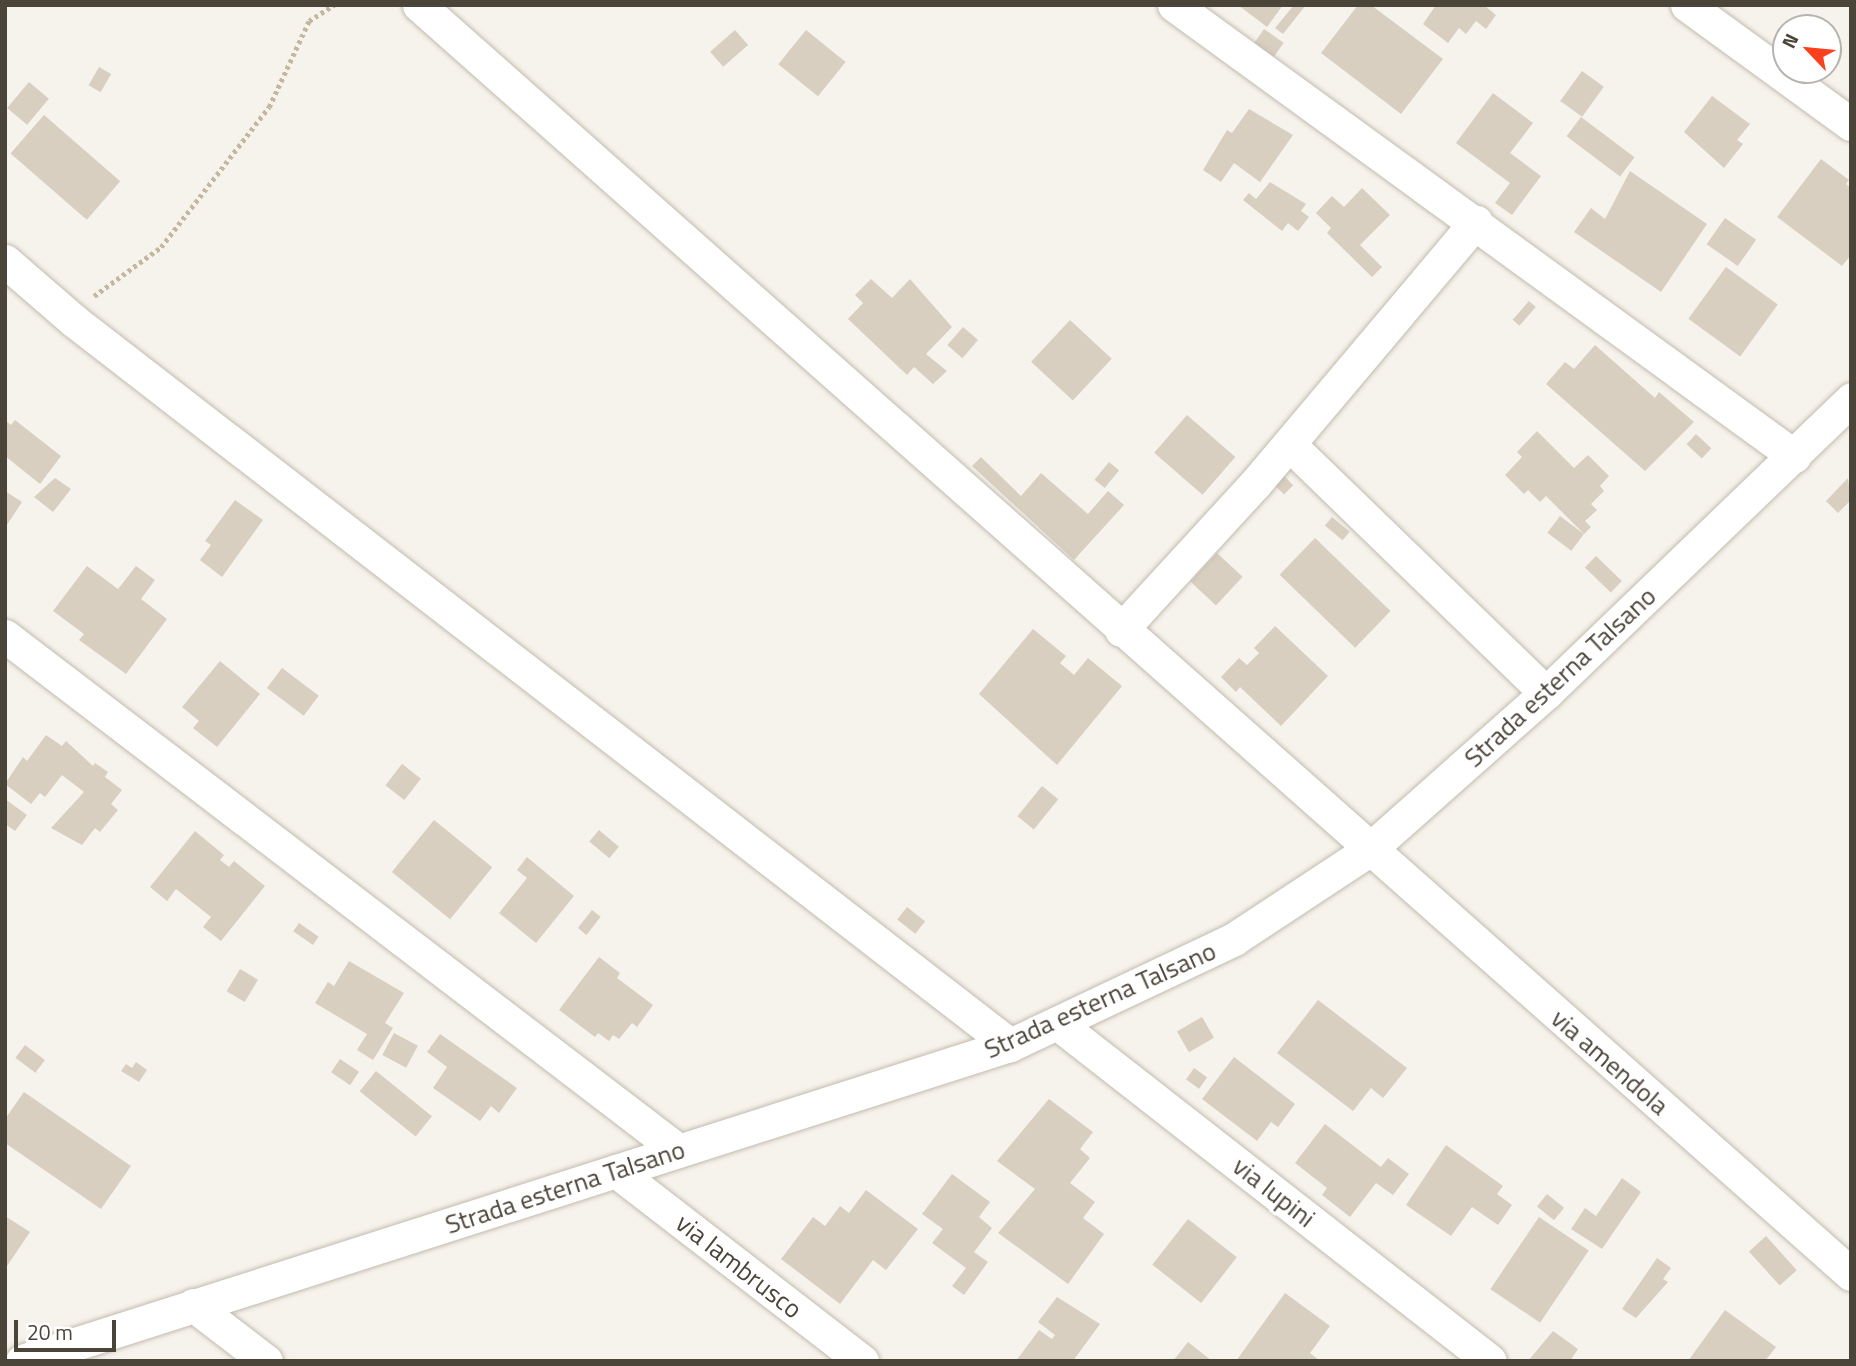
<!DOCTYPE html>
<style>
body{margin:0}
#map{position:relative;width:1856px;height:1366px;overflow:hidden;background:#f6f3ec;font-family:"Titillium Web",sans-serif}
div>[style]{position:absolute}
.building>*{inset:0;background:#d8cfc1;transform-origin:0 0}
.path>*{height:4.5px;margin-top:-2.25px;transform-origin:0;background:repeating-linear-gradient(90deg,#c4b79f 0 3.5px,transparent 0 7px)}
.roads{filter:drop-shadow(0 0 2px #c2bbae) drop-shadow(0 0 2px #c2bbae)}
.minor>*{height:33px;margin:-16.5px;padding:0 16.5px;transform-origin:16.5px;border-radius:16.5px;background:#fff}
span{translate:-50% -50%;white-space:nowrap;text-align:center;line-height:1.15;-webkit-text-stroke:6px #fff;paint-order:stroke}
.street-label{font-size:26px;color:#4b4439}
.frame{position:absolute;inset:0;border:7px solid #4b4439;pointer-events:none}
.north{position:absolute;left:1772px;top:14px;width:70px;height:70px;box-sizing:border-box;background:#fff;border:2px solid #b7b4b0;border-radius:50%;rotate:296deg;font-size:19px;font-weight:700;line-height:28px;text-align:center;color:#4b4439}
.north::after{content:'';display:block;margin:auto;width:24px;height:32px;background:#fc3f1d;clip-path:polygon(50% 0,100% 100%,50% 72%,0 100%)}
.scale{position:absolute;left:14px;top:1320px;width:102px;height:32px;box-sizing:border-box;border:4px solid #4b4439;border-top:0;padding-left:9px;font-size:21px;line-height:24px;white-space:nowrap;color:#4b4439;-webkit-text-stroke:5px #fff;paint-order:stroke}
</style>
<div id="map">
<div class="building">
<div style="clip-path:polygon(1238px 5px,1283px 5px,1267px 27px)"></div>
<div style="clip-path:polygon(1294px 5px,1306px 5px,1283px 34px,1275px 28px)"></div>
<div style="clip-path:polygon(1358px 5px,1371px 5px,1443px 59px,1401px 114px,1321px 53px)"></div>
<div style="clip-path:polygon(1436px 5px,1484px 5px,1496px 15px,1486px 29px,1476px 21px,1466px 34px,1459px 28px,1448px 43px,1423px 24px)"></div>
<div style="left:1264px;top:29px;width:24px;height:17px;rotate:35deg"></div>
<div style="left:735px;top:30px;width:20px;height:33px;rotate:49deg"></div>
<div style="left:806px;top:30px;width:51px;height:44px;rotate:39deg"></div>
<div style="left:99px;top:67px;width:14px;height:21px;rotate:30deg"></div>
<div style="left:1582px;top:71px;width:27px;height:37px;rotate:36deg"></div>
<div style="left:29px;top:82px;width:26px;height:34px;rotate:40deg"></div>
<div style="clip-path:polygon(1493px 93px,1533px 123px,1510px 153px,1541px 176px,1512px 215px,1495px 203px,1510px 183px,1456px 143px)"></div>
<div style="clip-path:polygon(1712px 96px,1750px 124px,1737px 140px,1743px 144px,1724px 168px,1684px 132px)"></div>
<div style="clip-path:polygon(1249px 109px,1293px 135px,1260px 182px,1234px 163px,1221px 182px,1203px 170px,1227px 130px,1232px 133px)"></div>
<div style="left:44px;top:115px;width:101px;height:51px;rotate:41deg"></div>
<div style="left:1581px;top:117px;width:67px;height:24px;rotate:37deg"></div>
<div style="clip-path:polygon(1821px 159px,1849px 180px,1846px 184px,1851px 188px,1851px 255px,1842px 266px,1777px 217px)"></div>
<div style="clip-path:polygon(1630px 171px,1707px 224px,1661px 292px,1574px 232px,1591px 208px,1605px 219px)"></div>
<div style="clip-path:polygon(1270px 182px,1306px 204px,1301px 211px,1309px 217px,1298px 231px,1288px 223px,1282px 231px,1243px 200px,1249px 193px,1256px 199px)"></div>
<div style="clip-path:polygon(1362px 188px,1390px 215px,1360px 245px,1382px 267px,1372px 277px,1327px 233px,1331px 228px,1316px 213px,1332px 196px,1344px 207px)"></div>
<div style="left:1725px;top:218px;width:38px;height:32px;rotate:35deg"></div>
<div style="left:1726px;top:267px;width:64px;height:64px;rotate:36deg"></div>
<div style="clip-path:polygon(871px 279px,892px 298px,910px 279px,952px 327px,926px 354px,947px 371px,933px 384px,914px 367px,907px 375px,848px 319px,863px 303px,855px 295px)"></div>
<div style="left:1529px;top:301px;width:9px;height:25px;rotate:41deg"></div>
<div style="left:1070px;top:320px;width:57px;height:57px;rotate:43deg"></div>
<div style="left:963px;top:327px;width:20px;height:24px;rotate:41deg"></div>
<div style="clip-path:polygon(1595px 345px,1655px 398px,1659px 392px,1694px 422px,1645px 471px,1546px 384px,1565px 362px,1574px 369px)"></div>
<div style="left:1187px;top:415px;width:64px;height:50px;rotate:41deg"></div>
<div style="clip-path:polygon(5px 420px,11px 425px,15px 420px,61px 456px,40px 484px,5px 456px)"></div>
<div style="clip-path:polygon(1537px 431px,1574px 468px,1588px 455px,1609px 476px,1600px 486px,1604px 491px,1591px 504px,1597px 510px,1585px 521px,1591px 527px,1584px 534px,1546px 496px,1540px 502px,1528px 490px,1524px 494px,1505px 475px,1522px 457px,1517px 452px)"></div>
<div style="left:1696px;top:434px;width:21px;height:14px;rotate:43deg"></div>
<div style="clip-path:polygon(981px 457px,1021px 496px,1041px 473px,1088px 514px,1108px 491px,1124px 505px,1074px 560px,972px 466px)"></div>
<div style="left:1109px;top:462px;width:13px;height:23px;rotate:39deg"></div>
<div style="left:1284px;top:476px;width:13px;height:13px;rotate:45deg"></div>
<div style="clip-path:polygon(55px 478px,71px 489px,53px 512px,34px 497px)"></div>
<div style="clip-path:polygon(1848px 478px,1851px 500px,1838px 513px,1826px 501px)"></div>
<div style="clip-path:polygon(5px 491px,22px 502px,5px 528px)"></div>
<div style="clip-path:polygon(235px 500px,263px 520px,222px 577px,200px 560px,211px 545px,205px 541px)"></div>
<div style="left:1560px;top:516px;width:30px;height:21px;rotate:37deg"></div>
<div style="left:1332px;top:517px;width:23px;height:11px;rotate:40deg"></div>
<div style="left:1315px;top:538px;width:105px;height:51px;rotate:44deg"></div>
<div style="left:1217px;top:553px;width:35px;height:39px;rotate:43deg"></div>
<div style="left:1596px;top:556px;width:36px;height:16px;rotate:44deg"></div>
<div style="clip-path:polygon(87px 566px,118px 589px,136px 566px,155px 580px,141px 599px,167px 619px,126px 674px,79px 640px,84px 634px,53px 611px)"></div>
<div style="clip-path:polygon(1275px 626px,1328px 676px,1281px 726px,1240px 687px,1236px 692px,1221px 677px,1239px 658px,1247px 665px,1259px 653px,1254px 648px)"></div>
<div style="clip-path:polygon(1033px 629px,1066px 656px,1060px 663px,1074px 675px,1088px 658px,1122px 686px,1057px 765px,979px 694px)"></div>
<div style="clip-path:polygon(220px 661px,260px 694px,217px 747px,193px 728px,199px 721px,182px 707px)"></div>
<div style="left:282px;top:668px;width:46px;height:25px;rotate:37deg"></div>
<div style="clip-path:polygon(46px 735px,62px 746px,66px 741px,93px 766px,95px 763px,108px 772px,105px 777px,122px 790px,111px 804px,118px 810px,100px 832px,95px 828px,82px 845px,51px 828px,84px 792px,62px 775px,45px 797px,40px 793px,31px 804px,5px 784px,23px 757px,27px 761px)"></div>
<div style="left:402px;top:764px;width:24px;height:27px;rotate:38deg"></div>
<div style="left:1042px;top:786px;width:21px;height:39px;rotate:39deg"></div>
<div style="clip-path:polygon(5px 799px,27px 815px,15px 831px,5px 824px)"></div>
<div style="left:434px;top:820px;width:75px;height:67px;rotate:39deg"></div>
<div style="left:599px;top:830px;width:26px;height:15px;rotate:40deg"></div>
<div style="clip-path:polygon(195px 831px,224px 855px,220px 860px,229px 867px,234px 861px,265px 886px,221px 941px,203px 927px,211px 917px,176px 889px,167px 901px,150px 887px)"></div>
<div style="clip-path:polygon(527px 857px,574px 896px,536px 943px,499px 913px,527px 878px,517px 870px)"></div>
<div style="left:907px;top:907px;width:23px;height:16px;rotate:38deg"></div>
<div style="left:592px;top:910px;width:11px;height:23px;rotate:38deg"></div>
<div style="left:299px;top:923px;width:24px;height:10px;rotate:35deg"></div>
<div style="clip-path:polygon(599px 957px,620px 973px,617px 978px,653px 1005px,637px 1027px,632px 1023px,619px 1039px,613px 1035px,609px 1041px,598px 1033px,595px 1037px,559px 1010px)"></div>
<div style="clip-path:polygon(349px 961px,404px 993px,385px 1023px,393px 1028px,373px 1060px,357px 1050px,367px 1034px,315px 1003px,328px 982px,334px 986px)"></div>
<div style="left:240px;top:969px;width:21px;height:26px;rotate:31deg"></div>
<div style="clip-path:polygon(1318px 1000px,1407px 1068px,1383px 1098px,1371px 1088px,1353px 1111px,1277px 1053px)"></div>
<div style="left:1202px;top:1017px;width:24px;height:29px;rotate:60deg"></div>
<div style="left:394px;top:1033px;width:27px;height:25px;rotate:28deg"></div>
<div style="clip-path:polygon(440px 1034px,517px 1088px,499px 1113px,491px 1106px,480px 1121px,433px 1088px,447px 1067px,427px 1052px)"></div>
<div style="left:25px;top:1045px;width:25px;height:16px;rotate:37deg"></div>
<div style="clip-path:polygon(1234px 1057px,1295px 1104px,1278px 1127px,1271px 1122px,1257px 1141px,1202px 1099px)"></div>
<div style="left:340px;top:1059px;width:23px;height:16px;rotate:34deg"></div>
<div style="clip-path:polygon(136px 1062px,147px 1070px,139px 1082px,121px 1071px,126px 1064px,132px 1068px)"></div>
<div style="left:1194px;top:1068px;width:16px;height:14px;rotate:35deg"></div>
<div style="left:376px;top:1071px;width:72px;height:26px;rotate:39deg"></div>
<div style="clip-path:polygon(24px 1092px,131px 1166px,101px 1209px,5px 1143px,5px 1119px)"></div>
<div style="clip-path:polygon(1049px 1099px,1093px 1132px,1080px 1149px,1090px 1158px,1070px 1183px,1095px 1202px,1083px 1218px,1104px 1234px,1068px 1284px,998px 1233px,1035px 1189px,997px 1161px)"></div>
<div style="clip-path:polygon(1325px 1124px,1381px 1167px,1388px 1158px,1409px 1174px,1393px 1195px,1376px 1183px,1350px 1217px,1322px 1195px,1327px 1188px,1295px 1163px)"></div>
<div style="clip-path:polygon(1446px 1145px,1503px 1186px,1497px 1194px,1512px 1205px,1498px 1225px,1472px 1207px,1451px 1236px,1406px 1205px)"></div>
<div style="clip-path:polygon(952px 1174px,990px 1202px,979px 1217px,992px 1228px,974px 1252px,988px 1262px,964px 1295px,952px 1286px,966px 1268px,932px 1243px,943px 1229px,922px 1214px)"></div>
<div style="clip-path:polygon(1622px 1178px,1641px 1192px,1602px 1249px,1571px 1229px,1585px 1208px,1596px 1216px)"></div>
<div style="clip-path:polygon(866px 1190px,918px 1229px,886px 1270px,873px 1260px,840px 1304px,781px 1259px,813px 1217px,825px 1226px,840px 1206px,849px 1213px)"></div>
<div style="left:1547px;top:1194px;width:22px;height:16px;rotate:39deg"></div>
<div style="clip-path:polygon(5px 1216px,30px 1232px,5px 1269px)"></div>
<div style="left:1539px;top:1217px;width:60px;height:87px;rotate:34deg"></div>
<div style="left:1188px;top:1219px;width:62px;height:58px;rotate:38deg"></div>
<div style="left:1766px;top:1236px;width:46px;height:23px;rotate:48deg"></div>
<div style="clip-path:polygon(1657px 1258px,1671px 1268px,1663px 1279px,1668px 1282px,1636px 1318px,1622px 1309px)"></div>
<div style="clip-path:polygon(1285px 1293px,1330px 1326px,1310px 1353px,1320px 1361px,1236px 1361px)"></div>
<div style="clip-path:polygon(1057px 1297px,1100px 1324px,1073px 1361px,1016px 1361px,1039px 1330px,1052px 1339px,1055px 1335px,1038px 1322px)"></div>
<div style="clip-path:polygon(1725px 1310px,1776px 1347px,1765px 1361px,1688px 1361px)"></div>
<div style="clip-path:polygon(1553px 1331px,1578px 1349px,1570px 1361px,1528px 1361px)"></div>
<div style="clip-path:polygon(1188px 1342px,1212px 1361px,1173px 1361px)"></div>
</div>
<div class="path">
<div style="left:94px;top:296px;width:83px;rotate:-36.2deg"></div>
<div style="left:161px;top:247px;width:177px;rotate:-52.4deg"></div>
<div style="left:269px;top:107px;width:95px;rotate:-65.1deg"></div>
<div style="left:309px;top:21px;width:30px;rotate:-33deg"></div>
</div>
<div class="roads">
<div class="minor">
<div style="left:419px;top:5px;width:1913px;rotate:41.55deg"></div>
<div style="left:1174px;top:5px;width:767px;rotate:36.03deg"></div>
<div style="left:1687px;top:5px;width:203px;rotate:36deg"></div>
<div style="left:5px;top:261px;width:90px;rotate:40.9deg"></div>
<div style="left:73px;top:320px;width:1185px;rotate:37.73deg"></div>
<div style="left:1289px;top:444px;width:358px;rotate:44.1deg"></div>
<div style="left:1121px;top:630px;width:198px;rotate:-47.5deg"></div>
<div style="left:1255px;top:484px;width:343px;rotate:-49.9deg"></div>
<div style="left:5px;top:636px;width:848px;rotate:37.38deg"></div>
<div style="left:1057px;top:1023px;width:549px;rotate:37.98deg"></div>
<div style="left:616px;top:1171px;width:311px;rotate:37.7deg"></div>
<div style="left:193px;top:1305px;width:92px;rotate:37.5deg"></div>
<div style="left:22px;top:1361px;width:1037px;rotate:-17.74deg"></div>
<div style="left:1010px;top:1045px;width:248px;rotate:-25.3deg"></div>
<div style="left:1234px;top:939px;width:162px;rotate:-33.4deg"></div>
<div style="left:1369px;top:850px;width:237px;rotate:-41.6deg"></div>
<div style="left:1546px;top:693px;width:424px;rotate:-43.9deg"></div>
</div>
</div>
<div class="street-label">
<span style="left:1560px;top:677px;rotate:-43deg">Strada esterna Talsano</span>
<span style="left:1100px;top:1000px;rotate:-24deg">Strada esterna Talsano</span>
<span style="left:1610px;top:1062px;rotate:41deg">via amendola</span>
<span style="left:565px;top:1187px;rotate:-18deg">Strada esterna Talsano</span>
<span style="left:1274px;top:1192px;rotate:38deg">via lupini</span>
<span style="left:739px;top:1266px;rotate:38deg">via lambrusco</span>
</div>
<div class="frame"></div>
<div class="north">N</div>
<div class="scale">20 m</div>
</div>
